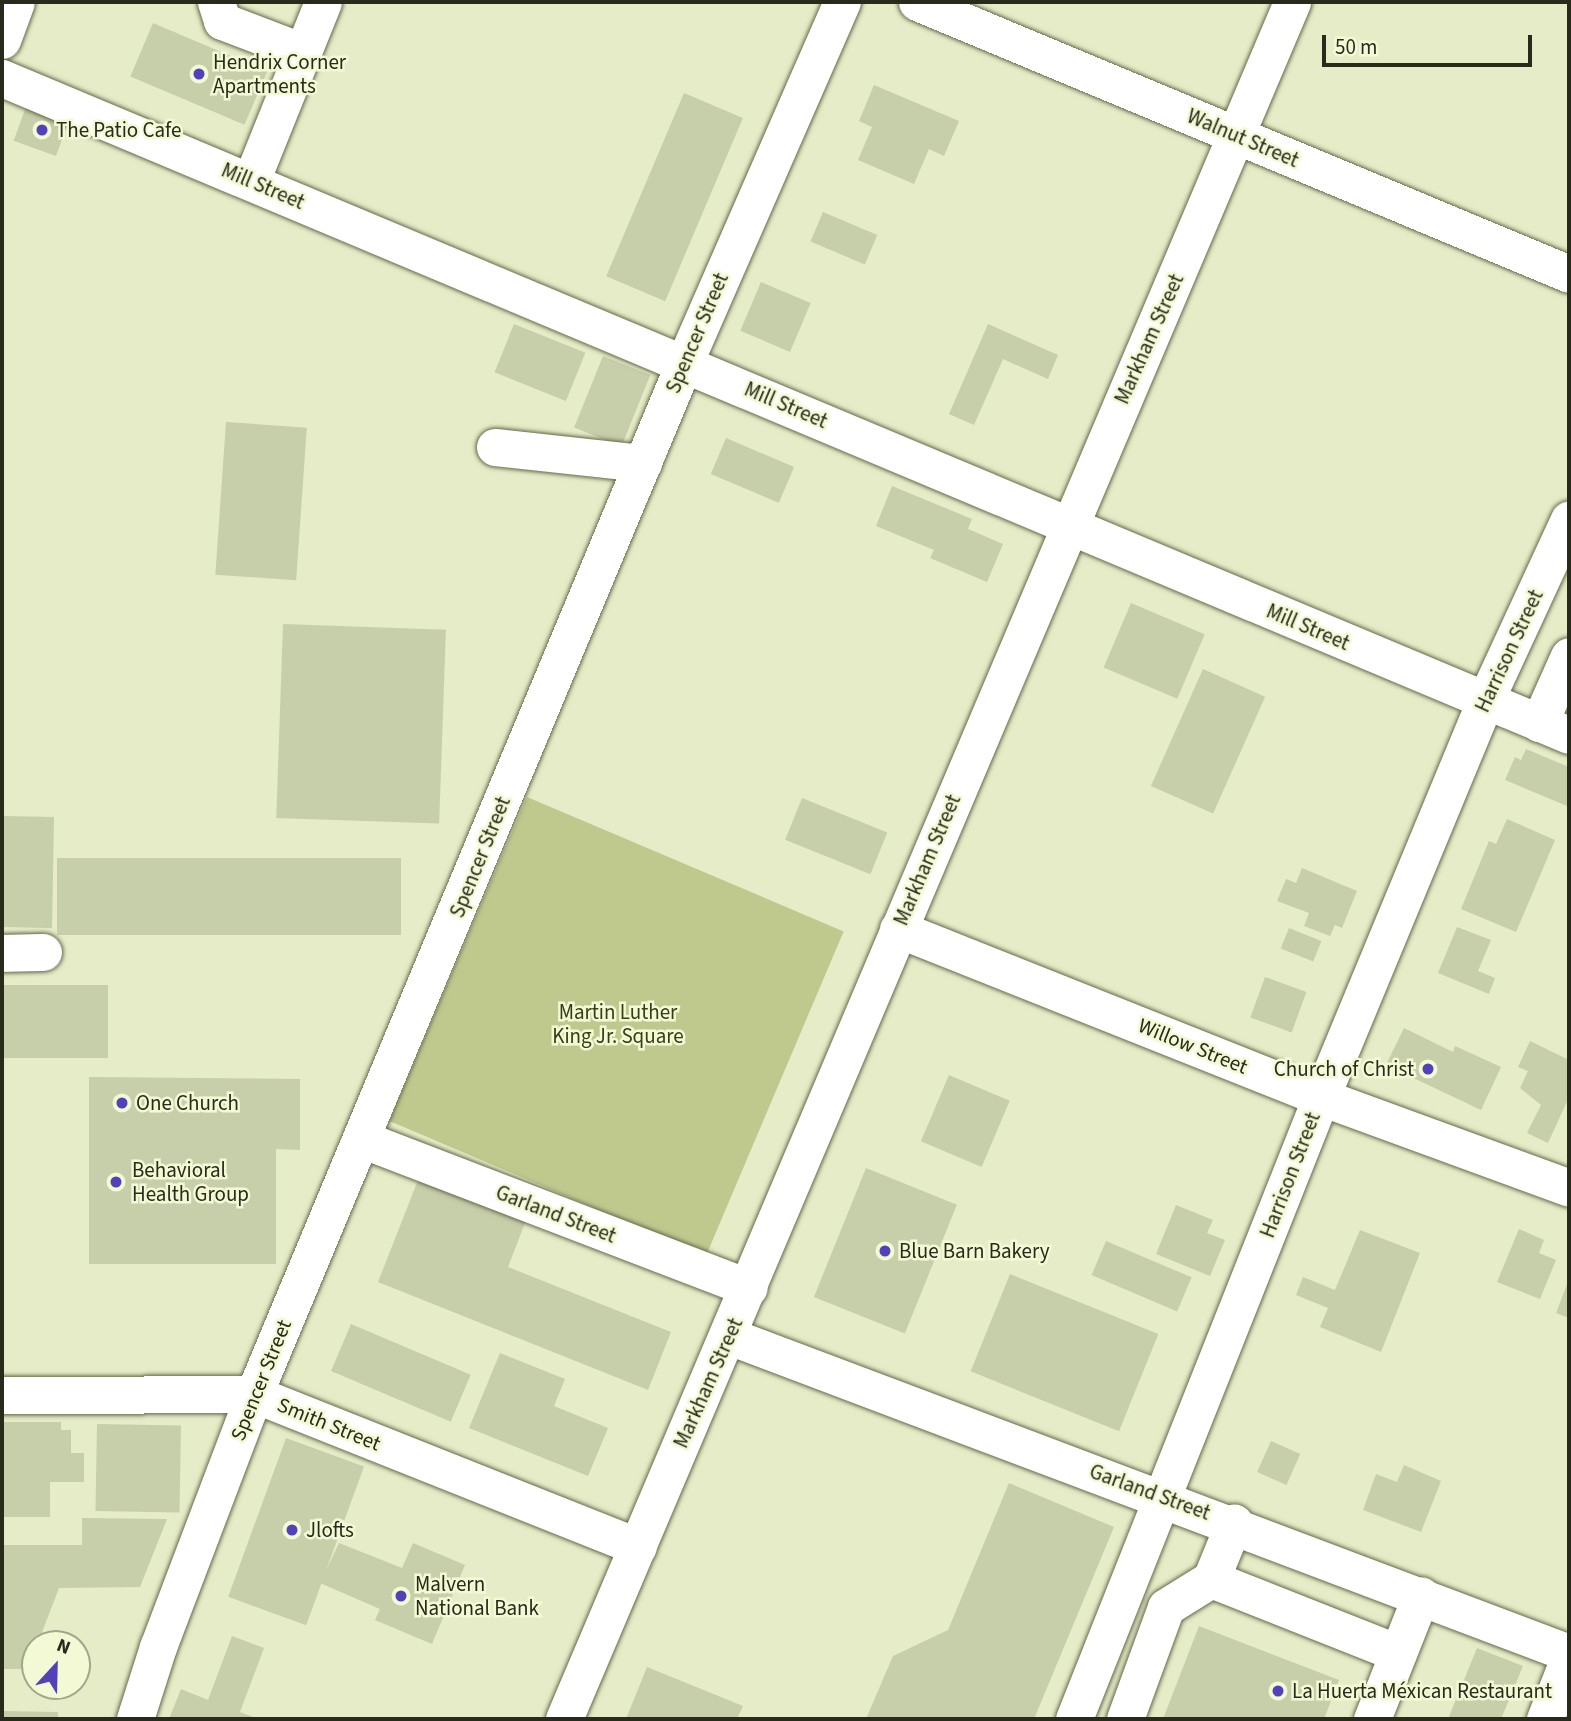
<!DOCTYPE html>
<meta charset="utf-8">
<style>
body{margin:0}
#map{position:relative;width:1571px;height:1721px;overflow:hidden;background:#e5ecc7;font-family:"Source Sans 3",sans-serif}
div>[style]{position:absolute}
.green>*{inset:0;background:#bfc98e;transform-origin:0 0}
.building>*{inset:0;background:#c7ceaa;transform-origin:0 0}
.roads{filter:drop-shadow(0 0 2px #656a4a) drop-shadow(0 0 2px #656a4a)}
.minor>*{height:37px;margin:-18.5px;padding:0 18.5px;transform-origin:18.5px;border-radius:18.5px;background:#fff}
.dots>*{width:19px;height:19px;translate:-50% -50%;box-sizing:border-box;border:4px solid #f3f9d4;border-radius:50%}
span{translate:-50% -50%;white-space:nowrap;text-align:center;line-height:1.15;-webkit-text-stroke:5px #f3f9d4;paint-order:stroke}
.poi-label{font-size:21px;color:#282a1c}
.left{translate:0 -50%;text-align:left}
.right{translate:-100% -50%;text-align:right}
.street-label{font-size:21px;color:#282a1c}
.park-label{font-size:21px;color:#383d14}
.frame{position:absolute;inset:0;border:4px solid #282a1c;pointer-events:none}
.north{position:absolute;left:21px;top:1630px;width:70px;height:70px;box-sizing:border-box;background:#f3f9d4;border:2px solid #a2a68a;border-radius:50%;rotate:22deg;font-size:19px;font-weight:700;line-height:28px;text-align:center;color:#282a1c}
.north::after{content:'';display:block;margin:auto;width:24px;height:32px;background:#5242b9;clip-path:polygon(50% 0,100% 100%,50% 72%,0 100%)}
.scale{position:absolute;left:1322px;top:35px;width:210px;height:32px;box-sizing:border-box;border:4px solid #282a1c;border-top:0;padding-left:9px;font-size:21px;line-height:24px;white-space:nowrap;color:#282a1c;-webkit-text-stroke:5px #f3f9d4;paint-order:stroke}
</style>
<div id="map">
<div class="green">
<div style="left:527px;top:797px;width:344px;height:352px;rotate:23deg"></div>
</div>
<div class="building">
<div style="left:153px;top:23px;width:124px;height:58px;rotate:23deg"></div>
<div style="clip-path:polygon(874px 85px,959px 121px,944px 156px,929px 149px,914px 184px,858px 160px,872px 127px,859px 121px)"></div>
<div style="left:684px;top:93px;width:64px;height:199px;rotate:23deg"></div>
<div style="left:27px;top:104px;width:45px;height:39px;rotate:20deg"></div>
<div style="left:823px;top:212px;width:59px;height:32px;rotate:23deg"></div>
<div style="left:761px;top:282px;width:54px;height:53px;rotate:23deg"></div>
<div style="left:514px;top:324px;width:77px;height:52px;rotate:22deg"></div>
<div style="clip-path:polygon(988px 324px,1058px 355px,1048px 379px,1003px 359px,974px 425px,949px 414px)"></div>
<div style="left:603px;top:356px;width:51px;height:77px;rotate:22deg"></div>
<div style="left:226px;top:422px;width:81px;height:153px;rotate:4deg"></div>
<div style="left:726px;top:438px;width:74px;height:39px;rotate:23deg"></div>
<div style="clip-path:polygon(892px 486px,972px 519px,968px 529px,1003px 544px,987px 582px,930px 558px,934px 550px,876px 526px)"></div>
<div style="left:1131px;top:603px;width:80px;height:70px;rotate:23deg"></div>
<div style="left:283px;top:624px;width:163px;height:194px;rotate:2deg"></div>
<div style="left:1203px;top:669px;width:68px;height:128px;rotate:24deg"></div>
<div style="clip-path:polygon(1526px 749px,1569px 767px,1567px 806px,1505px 780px,1515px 757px,1521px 760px)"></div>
<div style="left:802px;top:798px;width:92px;height:45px;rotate:22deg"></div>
<div style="left:2px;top:816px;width:52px;height:111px;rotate:1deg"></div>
<div style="clip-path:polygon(1507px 819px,1555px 840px,1516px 932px,1461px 909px,1489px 841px,1496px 844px)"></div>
<div style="left:57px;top:858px;width:344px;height:77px"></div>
<div style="clip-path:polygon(1302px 868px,1357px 891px,1342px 928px,1335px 925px,1330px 936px,1304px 926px,1309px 913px,1277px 901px,1286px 879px,1296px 883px)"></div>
<div style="clip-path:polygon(1457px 927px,1491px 940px,1478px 971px,1495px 978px,1489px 994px,1438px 973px)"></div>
<div style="left:1289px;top:928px;width:35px;height:22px;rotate:22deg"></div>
<div style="left:1265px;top:977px;width:44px;height:43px;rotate:20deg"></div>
<div style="left:2px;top:985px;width:106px;height:73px"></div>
<div style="clip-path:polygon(1404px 1028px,1453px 1052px,1455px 1046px,1501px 1067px,1481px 1110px,1386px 1065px)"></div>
<div style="clip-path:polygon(1530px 1041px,1569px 1060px,1569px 1097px,1548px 1143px,1527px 1133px,1541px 1105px,1520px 1088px,1528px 1071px,1518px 1067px)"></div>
<div style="left:949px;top:1075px;width:66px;height:72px;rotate:23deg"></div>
<div style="clip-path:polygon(89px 1077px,300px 1079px,300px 1150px,276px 1149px,276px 1264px,89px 1264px)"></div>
<div style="left:866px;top:1168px;width:98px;height:139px;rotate:22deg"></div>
<div style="clip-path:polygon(420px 1175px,527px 1218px,508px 1267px,671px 1332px,648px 1390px,378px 1282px)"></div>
<div style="clip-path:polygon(1176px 1205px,1213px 1220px,1207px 1233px,1225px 1240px,1210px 1276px,1156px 1254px)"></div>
<div style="clip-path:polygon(1519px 1229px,1544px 1240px,1539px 1253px,1556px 1260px,1540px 1299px,1497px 1282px)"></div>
<div style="clip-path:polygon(1360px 1230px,1420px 1253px,1381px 1352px,1320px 1327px,1328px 1308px,1296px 1295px,1303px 1277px,1335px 1290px)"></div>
<div style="left:1106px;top:1241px;width:93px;height:37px;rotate:23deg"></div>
<div style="left:1010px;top:1274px;width:160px;height:105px;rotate:22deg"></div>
<div style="clip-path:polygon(1569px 1279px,1569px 1318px,1556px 1313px)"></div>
<div style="left:351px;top:1324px;width:130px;height:51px;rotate:23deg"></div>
<div style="clip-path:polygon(500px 1353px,565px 1379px,554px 1406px,608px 1428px,588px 1476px,469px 1428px)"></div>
<div style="clip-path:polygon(2px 1422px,61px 1422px,61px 1430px,71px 1430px,71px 1453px,84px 1453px,84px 1482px,50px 1482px,50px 1517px,2px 1517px)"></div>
<div style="left:97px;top:1424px;width:84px;height:87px;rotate:1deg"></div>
<div style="left:286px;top:1438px;width:83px;height:169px;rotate:20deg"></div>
<div style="left:1271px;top:1441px;width:32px;height:34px;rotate:24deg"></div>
<div style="clip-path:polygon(1404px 1465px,1441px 1481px,1421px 1532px,1363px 1510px,1376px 1474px,1397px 1482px)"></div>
<div style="clip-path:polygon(1009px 1483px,1114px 1527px,1034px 1719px,866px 1719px,893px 1656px,948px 1630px)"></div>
<div style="clip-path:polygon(82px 1518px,167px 1519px,140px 1587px,59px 1588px,28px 1669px,2px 1669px,2px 1545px,82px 1545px)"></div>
<div style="clip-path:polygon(339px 1543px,402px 1568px,413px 1543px,465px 1565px,432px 1644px,375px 1620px,380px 1609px,320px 1583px)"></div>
<div style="clip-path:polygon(1199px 1626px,1339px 1680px,1324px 1719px,1163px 1719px)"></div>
<div style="clip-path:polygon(232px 1636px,264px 1648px,240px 1712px,259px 1719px,169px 1719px,181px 1689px,208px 1700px)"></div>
<div style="clip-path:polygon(1477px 1648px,1523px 1666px,1501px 1719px,1448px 1719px)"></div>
<div style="clip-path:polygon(647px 1667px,743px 1706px,737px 1719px,626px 1719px)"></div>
<div style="left:2px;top:1711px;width:56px;height:8px;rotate:1deg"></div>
</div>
<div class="roads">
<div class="minor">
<div style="left:216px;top:2px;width:20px;rotate:72deg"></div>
<div style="left:222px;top:21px;width:87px;rotate:20.9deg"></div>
<div style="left:917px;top:2px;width:706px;rotate:22.64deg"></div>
<div style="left:2px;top:40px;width:40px;rotate:-69.8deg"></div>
<div style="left:2px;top:78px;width:1699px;rotate:22.75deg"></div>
<div style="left:251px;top:181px;width:193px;rotate:-68.1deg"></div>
<div style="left:495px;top:447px;width:149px;rotate:6.2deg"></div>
<div style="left:1539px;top:723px;width:73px;rotate:-65.9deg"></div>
<div style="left:898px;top:929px;width:455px;rotate:21.7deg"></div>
<div style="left:1321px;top:1097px;width:264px;rotate:20.1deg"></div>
<div style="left:2px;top:953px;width:41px;rotate:-1.4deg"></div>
<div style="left:364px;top:1140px;width:412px;rotate:21deg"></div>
<div style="left:729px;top:1336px;width:898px;rotate:20.68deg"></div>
<div style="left:2px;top:1395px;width:252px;rotate:-0.2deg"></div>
<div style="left:254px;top:1394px;width:413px;rotate:21.7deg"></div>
<div style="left:1211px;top:1579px;width:201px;rotate:21.6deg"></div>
<div style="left:135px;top:1719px;width:76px;rotate:-72.3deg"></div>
<div style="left:158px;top:1647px;width:271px;rotate:-69.2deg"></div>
<div style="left:254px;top:1394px;width:1119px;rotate:-67.35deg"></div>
<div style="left:685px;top:361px;width:392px;rotate:-66.4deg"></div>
<div style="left:564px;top:1719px;width:1865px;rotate:-67.02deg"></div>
<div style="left:1074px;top:1719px;width:669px;rotate:-68.34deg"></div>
<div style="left:1321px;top:1097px;width:429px;rotate:-67.5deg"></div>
<div style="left:1485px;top:701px;width:200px;rotate:-65.2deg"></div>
<div style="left:1125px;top:1719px;width:119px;rotate:-69.9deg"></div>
<div style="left:1166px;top:1607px;width:53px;rotate:-31.9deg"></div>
<div style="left:1211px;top:1579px;width:61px;rotate:-67.7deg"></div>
<div style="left:1372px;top:1719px;width:133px;rotate:-68.4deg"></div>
<div style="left:1545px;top:1719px;width:66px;rotate:-68.5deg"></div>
</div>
</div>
<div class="dots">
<div style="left:199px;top:74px;background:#5242b9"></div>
<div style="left:42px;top:130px;background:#5242b9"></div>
<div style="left:1428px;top:1069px;background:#5242b9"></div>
<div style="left:122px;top:1103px;background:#5242b9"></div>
<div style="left:116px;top:1182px;background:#5242b9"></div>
<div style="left:885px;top:1251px;background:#5242b9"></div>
<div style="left:292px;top:1530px;background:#5242b9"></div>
<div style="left:401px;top:1596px;background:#5242b9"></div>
<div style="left:1278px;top:1691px;background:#5242b9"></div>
</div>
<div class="poi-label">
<span class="left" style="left:213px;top:74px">Hendrix Corner<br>Apartments</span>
<span class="left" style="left:56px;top:130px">The Patio Cafe</span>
<span class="right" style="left:1414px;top:1069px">Church of Christ</span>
<span class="left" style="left:136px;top:1103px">One Church</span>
<span class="left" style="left:132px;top:1182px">Behavioral<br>Health Group</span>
<span class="left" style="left:899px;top:1251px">Blue Barn Bakery</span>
<span class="left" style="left:306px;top:1530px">Jlofts</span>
<span class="left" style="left:415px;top:1596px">Malvern<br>National Bank</span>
<span class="left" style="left:1292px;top:1691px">La Huerta Méxican Restaurant</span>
</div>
<div class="street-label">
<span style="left:1243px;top:138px;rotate:23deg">Walnut Street</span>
<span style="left:263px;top:186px;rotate:23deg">Mill Street</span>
<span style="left:697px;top:333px;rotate:-67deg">Spencer Street</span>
<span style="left:1149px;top:339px;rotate:-66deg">Markham Street</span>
<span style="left:786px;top:405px;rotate:23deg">Mill Street</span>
<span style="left:1308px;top:627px;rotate:23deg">Mill Street</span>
<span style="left:1509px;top:651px;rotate:-65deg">Harrison Street</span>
<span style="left:480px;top:857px;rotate:-68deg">Spencer Street</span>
<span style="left:927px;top:860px;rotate:-67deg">Markham Street</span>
<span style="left:1193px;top:1046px;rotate:22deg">Willow Street</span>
<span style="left:1290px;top:1175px;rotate:-69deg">Harrison Street</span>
<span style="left:556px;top:1214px;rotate:21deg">Garland Street</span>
<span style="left:261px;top:1380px;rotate:-68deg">Spencer Street</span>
<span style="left:708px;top:1383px;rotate:-66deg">Markham Street</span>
<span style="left:329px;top:1424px;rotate:22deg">Smith Street</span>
<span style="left:1150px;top:1492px;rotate:20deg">Garland Street</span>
</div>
<div class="park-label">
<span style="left:618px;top:1024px">Martin Luther<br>King Jr. Square</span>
</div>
<div class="frame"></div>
<div class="north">N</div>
<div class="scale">50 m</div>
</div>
